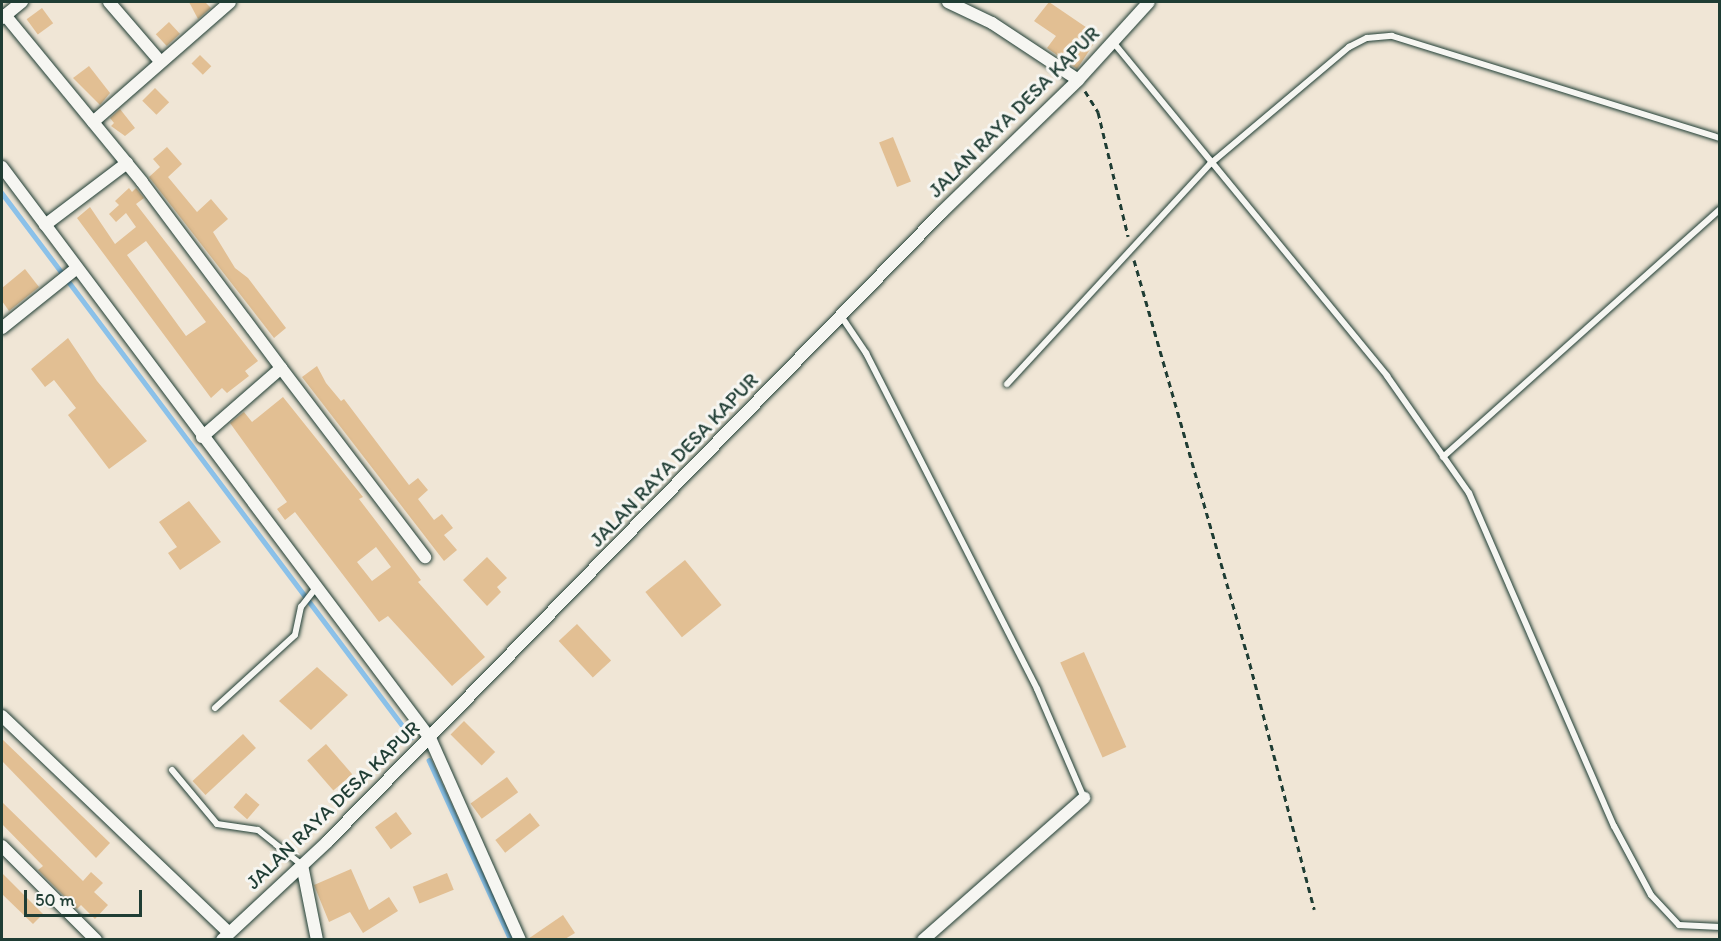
<!DOCTYPE html>
<style>
body{margin:0}
#map{position:relative;width:1721px;height:941px;overflow:hidden;background:#f0e6d6;font-family:Itim,sans-serif}
div>[style]{position:absolute}
.stream>*{height:4.5px;margin:-2.25px;padding:0 2.25px;transform-origin:2.25px;border-radius:2.25px;background:#8bc1e9}
.building>*{inset:0;background:#e2bf93;transform-origin:0 0}
.path>*{height:3px;margin-top:-1.5px;transform-origin:0;background:repeating-linear-gradient(90deg,#1f3d34 0 6px,transparent 0 10.5px)}
.roads{filter:drop-shadow(0 0 2px #1f3d34) drop-shadow(0 0 2px #1f3d34)}
.lane>*{height:6px;margin:-3px;padding:0 3px;transform-origin:3px;border-radius:3px;background:#f6f6f2}
.street>*{height:12px;margin:-6px;padding:0 6px;transform-origin:6px;border-radius:6px;background:#f6f6f2}
span{translate:-50% -50%;white-space:nowrap;text-align:center;line-height:1.15;-webkit-text-stroke:6px #f6f6f2;paint-order:stroke}
.street-label{font-size:20px;color:#1f3d34}
.frame{position:absolute;inset:0;border:3px solid #1f3d34;pointer-events:none}
.scale{position:absolute;left:24px;top:890px;width:118px;height:27px;box-sizing:border-box;border:3px solid #1f3d34;border-top:0;padding-left:8px;font-size:18px;line-height:21px;white-space:nowrap;color:#1f3d34;-webkit-text-stroke:4px #f6f6f2;paint-order:stroke}
</style>
<div id="map">
<div class="stream">
<div style="left:2px;top:193px;width:681px;rotate:53.06deg"></div>
<div style="left:429px;top:760px;width:198px;rotate:65.5deg"></div>
</div>
<div class="building">
<div style="clip-path:polygon(189px 2px,205px 2px,211px 8px,198px 19px)"></div>
<div style="clip-path:polygon(1049px 2px,1099px 36px,1077px 69px,1047px 48px,1056px 36px,1034px 21px)"></div>
<div style="left:42px;top:8px;width:19px;height:19px;rotate:54deg"></div>
<div style="left:169px;top:22px;width:16px;height:18px;rotate:47deg"></div>
<div style="left:200px;top:55px;width:16px;height:12px;rotate:45deg"></div>
<div style="clip-path:polygon(89px 66px,110px 93px,100px 105px,73px 78px)"></div>
<div style="left:155px;top:88px;width:20px;height:18px;rotate:45deg"></div>
<div style="clip-path:polygon(120px 109px,135px 128px,125px 136px,111px 126px,114px 123px,110px 118px)"></div>
<div style="left:893px;top:137px;width:48px;height:15px;rotate:68deg"></div>
<div style="clip-path:polygon(167px 147px,182px 164px,168px 177px,197px 212px,211px 199px,228px 219px,213px 232px,235px 268px,248px 278px,286px 328px,274px 338px,149px 177px,160px 167px,153px 159px)"></div>
<div style="clip-path:polygon(evenodd,129px 188px,132px 192px,136px 188px,144px 198px,136px 204px,258px 361px,245px 371px,249px 376px,227px 393px,222px 388px,211px 398px,77px 218px,90px 207px,115px 244px,136px 227px,126px 213px,116px 222px,109px 214px,119px 205px,115px 201px,129px 188px,146px 241px,206px 322px,186px 336px,127px 255px,146px 241px)"></div>
<div style="clip-path:polygon(25px 269px,39px 287px,9px 311px,2px 301px,2px 288px)"></div>
<div style="clip-path:polygon(68px 338px,97px 381px,147px 441px,109px 469px,68px 415px,76px 408px,54px 380px,45px 387px,31px 369px)"></div>
<div style="clip-path:polygon(317px 366px,326px 383px,341px 401px,344px 399px,409px 485px,418px 478px,428px 490px,418px 499px,434px 520px,442px 514px,453px 528px,444px 535px,457px 550px,444px 561px,302px 377px)"></div>
<div style="clip-path:polygon(evenodd,283px 397px,363px 497px,359px 499px,421px 580px,418px 582px,485px 657px,452px 686px,388px 616px,379px 622px,295px 512px,285px 520px,277px 509px,287px 502px,230px 423px,244px 412px,252px 422px,283px 397px,376px 547px,391px 567px,372px 581px,357px 562px,376px 547px)"></div>
<div style="clip-path:polygon(189px 501px,221px 542px,180px 570px,168px 553px,177px 547px,159px 522px)"></div>
<div style="clip-path:polygon(487px 557px,507px 578px,497px 587px,501px 592px,487px 606px,463px 580px)"></div>
<div style="left:685px;top:560px;width:58px;height:51px;rotate:51deg"></div>
<div style="left:577px;top:624px;width:50px;height:25px;rotate:47deg"></div>
<div style="left:1084px;top:652px;width:104px;height:26px;rotate:66deg"></div>
<div style="clip-path:polygon(317px 667px,348px 695px,311px 730px,279px 701px)"></div>
<div style="left:464px;top:721px;width:44px;height:19px;rotate:45deg"></div>
<div style="left:243px;top:734px;width:19px;height:69px;rotate:47deg"></div>
<div style="clip-path:polygon(2px 739px,110px 843px,96px 858px,2px 761px)"></div>
<div style="left:326px;top:744px;width:40px;height:25px;rotate:49deg"></div>
<div style="left:507px;top:777px;width:19px;height:45px;rotate:54deg"></div>
<div style="left:246px;top:793px;width:18px;height:19px;rotate:41deg"></div>
<div style="clip-path:polygon(2px 802px,83px 881px,91px 872px,103px 883px,94px 892px,108px 905px,95px 919px,81px 905px,77px 909px,38px 870px,43px 866px,2px 824px)"></div>
<div style="left:396px;top:812px;width:27px;height:26px;rotate:54deg"></div>
<div style="left:530px;top:813px;width:16px;height:44px;rotate:52deg"></div>
<div style="clip-path:polygon(351px 869px,369px 910px,389px 897px,398px 911px,363px 933px,350px 912px,329px 922px,314px 885px)"></div>
<div style="clip-path:polygon(2px 873px,43px 914px,33px 924px,2px 894px)"></div>
<div style="left:447px;top:873px;width:18px;height:37px;rotate:68deg"></div>
<div style="clip-path:polygon(563px 915px,575px 933px,565px 939px,528px 939px)"></div>
</div>
<div class="path">
<div style="left:1085px;top:91px;width:25px;rotate:58deg"></div>
<div style="left:1098px;top:112px;width:128px;rotate:76.4deg"></div>
<div style="left:1134px;top:260px;width:409px;rotate:74deg"></div>
<div style="left:1247px;top:653px;width:265px;rotate:75.3deg"></div>
</div>
<div class="roads">
<div class="lane">
<div style="left:1113px;top:42px;width:432px;rotate:50.6deg"></div>
<div style="left:1387px;top:376px;width:143px;rotate:55deg"></div>
<div style="left:1469px;top:493px;width:363px;rotate:66.5deg"></div>
<div style="left:1614px;top:826px;width:78px;rotate:61.8deg"></div>
<div style="left:1651px;top:895px;width:41px;rotate:47deg"></div>
<div style="left:1679px;top:925px;width:41px;rotate:2.8deg"></div>
<div style="left:841px;top:316px;width:45px;rotate:56deg"></div>
<div style="left:866px;top:353px;width:377px;rotate:63deg"></div>
<div style="left:1037px;top:689px;width:119px;rotate:66.7deg"></div>
<div style="left:1007px;top:384px;width:299px;rotate:-47.3deg"></div>
<div style="left:1210px;top:164px;width:182px;rotate:-40.1deg"></div>
<div style="left:1349px;top:47px;width:20px;rotate:-27deg"></div>
<div style="left:1367px;top:38px;width:25px;rotate:-5deg"></div>
<div style="left:1392px;top:36px;width:343px;rotate:17.3deg"></div>
<div style="left:1443px;top:457px;width:372px;rotate:-41.8deg"></div>
<div style="left:215px;top:708px;width:108px;rotate:-42.4deg"></div>
<div style="left:295px;top:635px;width:29px;rotate:-78deg"></div>
<div style="left:301px;top:607px;width:23px;rotate:-52deg"></div>
<div style="left:172px;top:770px;width:70px;rotate:50.2deg"></div>
<div style="left:217px;top:824px;width:41px;rotate:8.3deg"></div>
<div style="left:258px;top:830px;width:56px;rotate:38.5deg"></div>
</div>
<div class="street">
<div style="left:109px;top:2px;width:78px;rotate:49.2deg"></div>
<div style="left:948px;top:2px;width:49px;rotate:25.5deg"></div>
<div style="left:992px;top:23px;width:103px;rotate:33.5deg"></div>
<div style="left:5px;top:15px;width:216px;rotate:50.6deg"></div>
<div style="left:142px;top:182px;width:232px;rotate:53.2deg"></div>
<div style="left:2px;top:18px;width:26px;rotate:-39deg"></div>
<div style="left:93px;top:122px;width:182px;rotate:-41.2deg"></div>
<div style="left:2px;top:167px;width:714px;rotate:53.15deg"></div>
<div style="left:430px;top:738px;width:221px;rotate:66deg"></div>
<div style="left:45px;top:225px;width:103px;rotate:-37.1deg"></div>
<div style="left:2px;top:328px;width:96px;rotate:-38.7deg"></div>
<div style="left:202px;top:437px;width:105px;rotate:-41.1deg"></div>
<div style="left:281px;top:368px;width:238px;rotate:52.7deg"></div>
<div style="left:2px;top:716px;width:314px;rotate:43.7deg"></div>
<div style="left:2px;top:846px;width:133px;rotate:45deg"></div>
<div style="left:302px;top:865px;width:76px;rotate:78.7deg"></div>
<div style="left:222px;top:940px;width:144px;rotate:-43deg"></div>
<div style="left:327px;top:842px;width:880px;rotate:-45.69deg"></div>
<div style="left:942px;top:212px;width:190px;rotate:-44.1deg"></div>
<div style="left:1078px;top:80px;width:105px;rotate:-47.7deg"></div>
<div style="left:923px;top:940px;width:215px;rotate:-41.4deg"></div>
</div>
</div>
<div class="street-label">
<span style="left:1014px;top:112px;rotate:-45deg">JALAN RAYA DESA KAPUR</span>
<span style="left:674px;top:460px;rotate:-46deg">JALAN RAYA DESA KAPUR</span>
<span style="left:333px;top:805px;rotate:-44deg">JALAN RAYA DESA KAPUR</span>
</div>
<div class="frame"></div>
<div class="scale">50 m</div>
</div>
